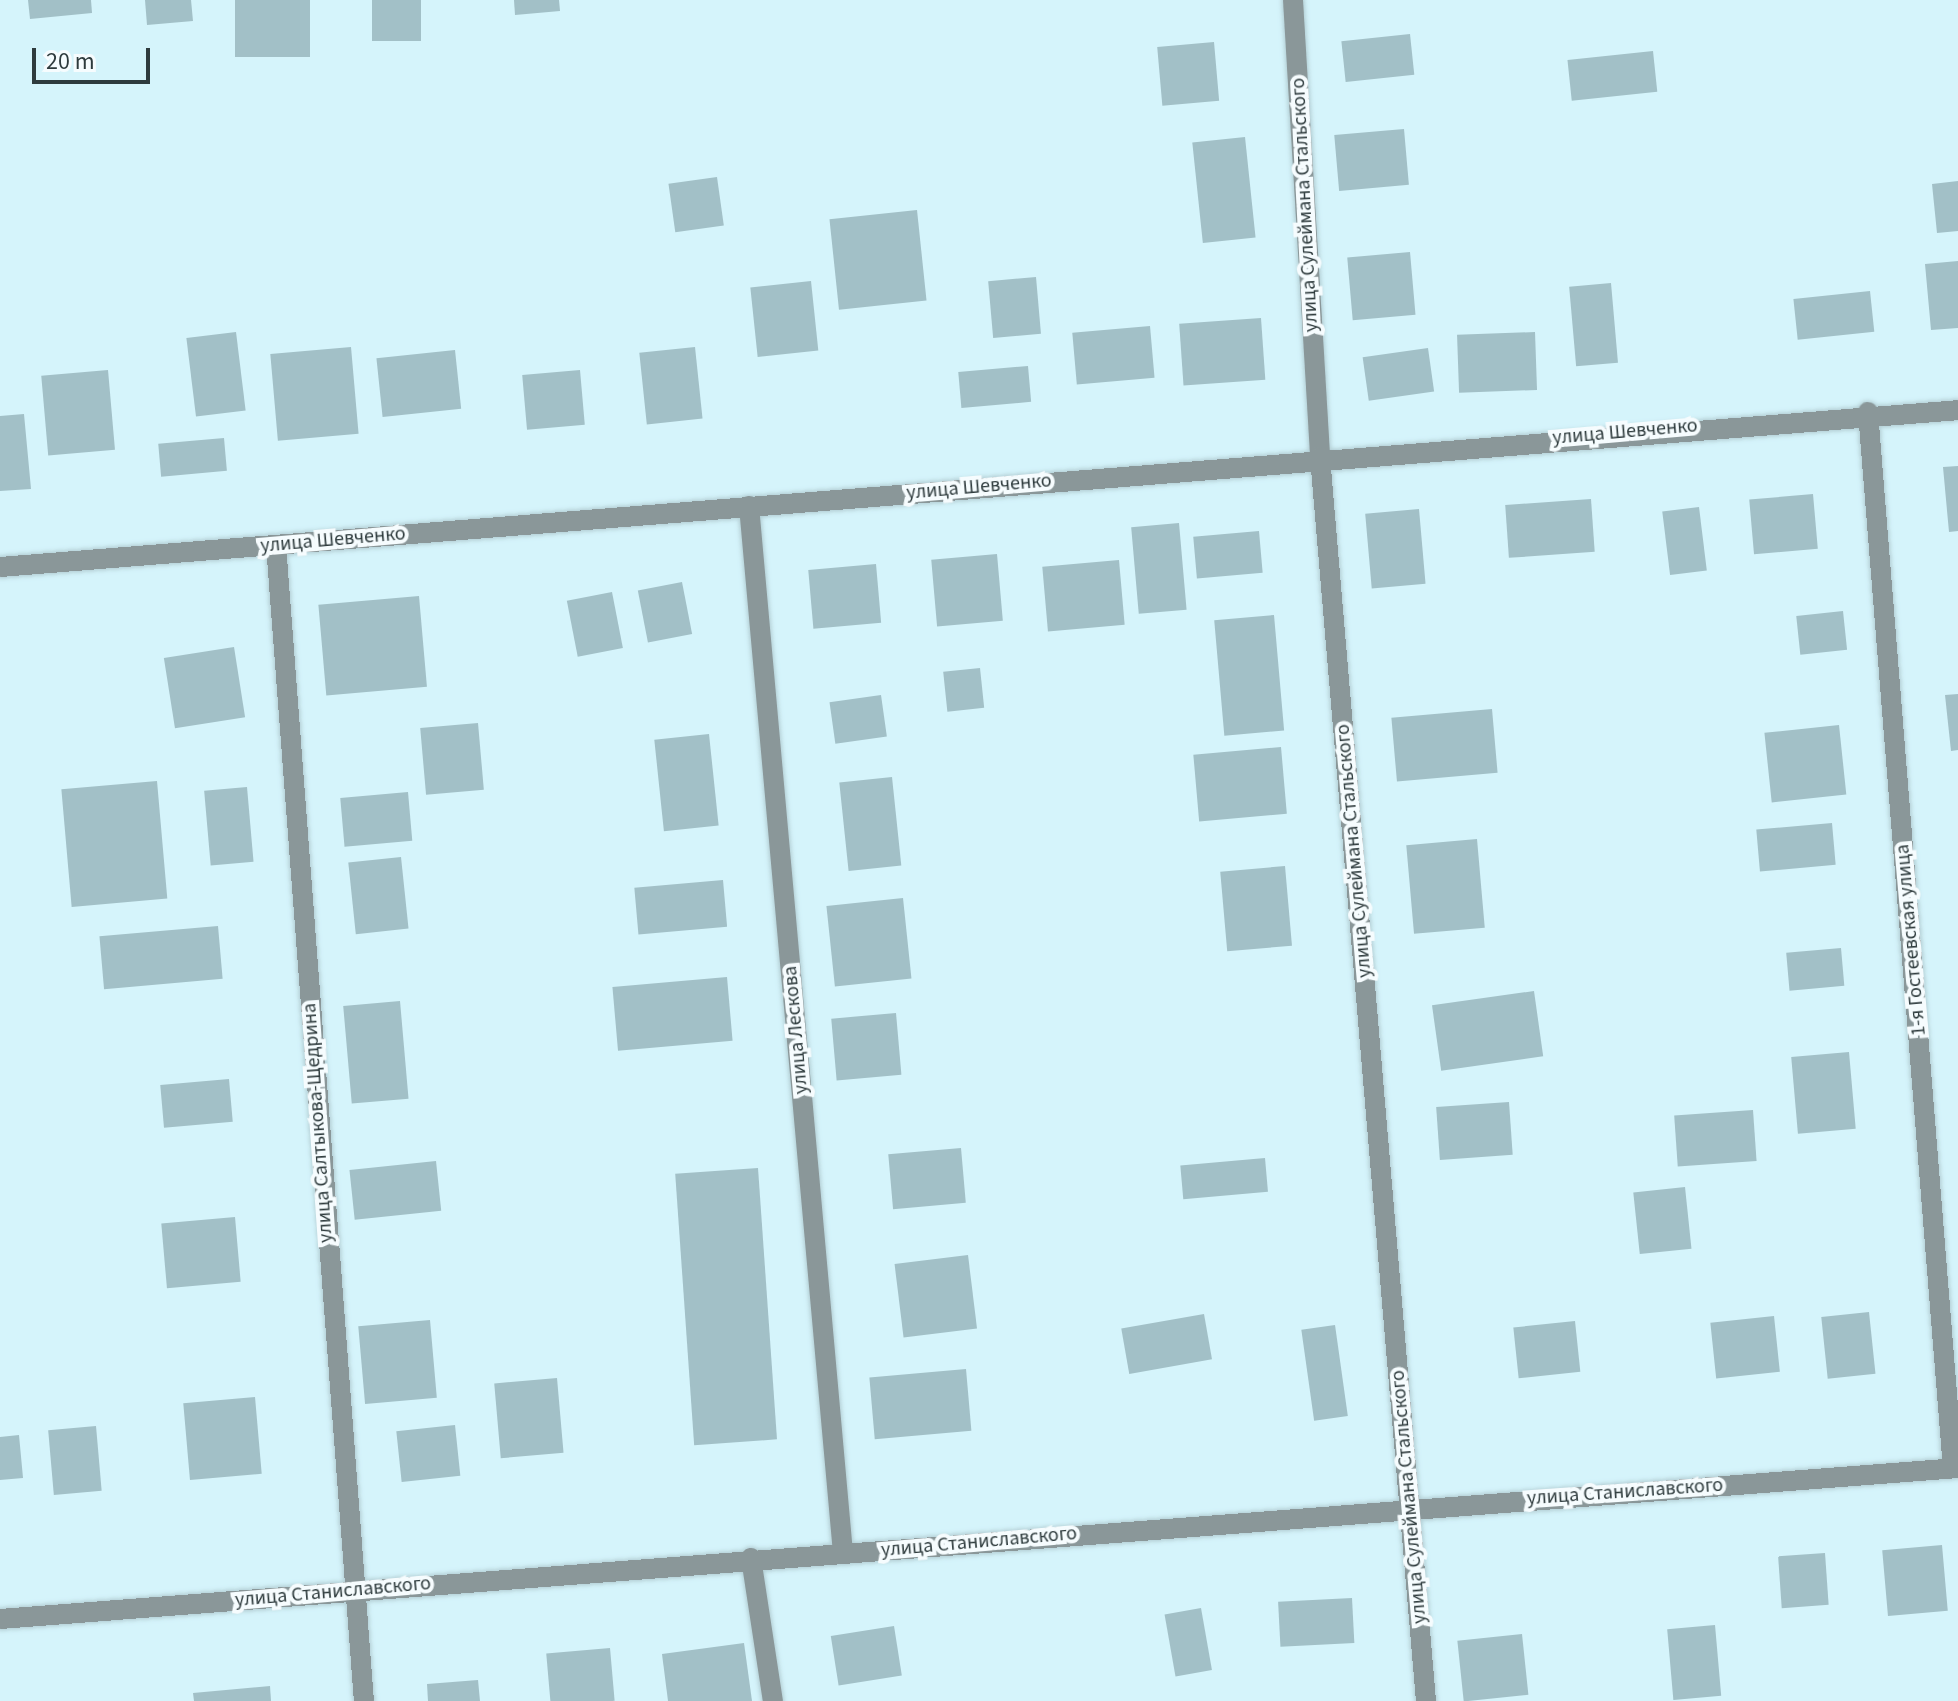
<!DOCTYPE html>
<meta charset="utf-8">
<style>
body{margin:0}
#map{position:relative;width:1958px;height:1701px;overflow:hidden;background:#d5f4fb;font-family:"Source Sans 3",sans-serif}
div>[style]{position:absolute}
.building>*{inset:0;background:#a2c0c7;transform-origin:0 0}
.roads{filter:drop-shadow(0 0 2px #b4cfd5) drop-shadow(0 0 2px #b4cfd5)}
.minor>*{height:20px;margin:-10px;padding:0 10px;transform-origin:10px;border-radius:10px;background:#8a9799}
span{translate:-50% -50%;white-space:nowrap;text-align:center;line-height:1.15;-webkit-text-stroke:8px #f6fcfe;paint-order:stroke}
.street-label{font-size:20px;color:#2e3b3d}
.scale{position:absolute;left:32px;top:48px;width:118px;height:36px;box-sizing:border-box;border:4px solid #2e3b3d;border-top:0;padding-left:10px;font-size:24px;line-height:28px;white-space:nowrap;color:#2e3b3d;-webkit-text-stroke:6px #f6fcfe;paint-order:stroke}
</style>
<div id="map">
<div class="building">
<div style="clip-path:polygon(28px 0,91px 0,92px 13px,30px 19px)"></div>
<div style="clip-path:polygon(145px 0,191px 0,193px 21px,147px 25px)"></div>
<div style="left:235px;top:0;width:75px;height:57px"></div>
<div style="left:372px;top:0;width:49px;height:41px"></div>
<div style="clip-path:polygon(514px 0,559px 0,560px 11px,515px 15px)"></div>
<div style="left:1410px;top:34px;width:41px;height:69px;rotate:84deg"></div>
<div style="left:1214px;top:42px;width:59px;height:57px;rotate:85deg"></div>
<div style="left:1653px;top:51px;width:41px;height:86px;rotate:84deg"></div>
<div style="left:1404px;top:129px;width:56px;height:70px;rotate:85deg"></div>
<div style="left:1245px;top:137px;width:101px;height:53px;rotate:84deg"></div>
<div style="left:717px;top:177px;width:49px;height:49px;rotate:82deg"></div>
<div style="clip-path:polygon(1958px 181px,1958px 231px,1937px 233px,1932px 184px)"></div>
<div style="left:917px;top:210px;width:91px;height:88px;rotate:84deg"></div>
<div style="left:1410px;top:252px;width:63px;height:63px;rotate:85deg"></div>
<div style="clip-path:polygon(1958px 261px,1958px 328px,1931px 330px,1925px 264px)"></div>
<div style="left:1036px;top:277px;width:57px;height:48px;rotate:85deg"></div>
<div style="left:811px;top:281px;width:70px;height:61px;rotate:84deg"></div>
<div style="left:1611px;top:283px;width:80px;height:42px;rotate:85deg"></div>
<div style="left:1870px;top:291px;width:41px;height:77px;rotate:84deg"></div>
<div style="left:1261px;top:318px;width:62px;height:82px;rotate:86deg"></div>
<div style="left:1150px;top:326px;width:52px;height:78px;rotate:85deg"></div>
<div style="left:236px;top:332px;width:79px;height:50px;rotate:83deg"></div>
<div style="left:1535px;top:332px;width:58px;height:78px;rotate:88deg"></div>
<div style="left:351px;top:347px;width:87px;height:81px;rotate:85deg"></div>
<div style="left:695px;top:347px;width:72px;height:56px;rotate:84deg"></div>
<div style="left:1428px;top:348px;width:44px;height:66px;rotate:82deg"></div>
<div style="left:455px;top:350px;width:59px;height:79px;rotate:84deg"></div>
<div style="left:1028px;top:366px;width:36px;height:70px;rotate:85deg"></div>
<div style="left:108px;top:370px;width:80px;height:67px;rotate:85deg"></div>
<div style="left:580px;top:370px;width:55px;height:58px;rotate:85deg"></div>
<div style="clip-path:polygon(24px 414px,31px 489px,0 491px,0 416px)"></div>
<div style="left:224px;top:438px;width:33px;height:66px;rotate:85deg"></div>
<div style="clip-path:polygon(1958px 466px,1958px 531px,1949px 532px,1943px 467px)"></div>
<div style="left:1813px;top:494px;width:55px;height:64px;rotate:85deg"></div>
<div style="left:1591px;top:499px;width:53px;height:86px;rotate:86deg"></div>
<div style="left:1699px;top:507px;width:64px;height:37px;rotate:83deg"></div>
<div style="left:1419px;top:509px;width:75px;height:54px;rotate:85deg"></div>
<div style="left:1179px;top:523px;width:87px;height:48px;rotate:85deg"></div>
<div style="left:1259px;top:531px;width:42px;height:66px;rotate:85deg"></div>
<div style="left:997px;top:554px;width:67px;height:66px;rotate:85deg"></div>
<div style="left:1119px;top:560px;width:65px;height:77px;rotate:85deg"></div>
<div style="left:876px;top:564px;width:59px;height:68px;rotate:85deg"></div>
<div style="left:682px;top:582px;width:53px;height:45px;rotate:79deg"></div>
<div style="left:612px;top:592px;width:57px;height:46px;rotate:79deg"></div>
<div style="left:419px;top:596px;width:91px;height:101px;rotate:85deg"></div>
<div style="left:1843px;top:611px;width:39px;height:47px;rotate:84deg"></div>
<div style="left:1274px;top:615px;width:116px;height:60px;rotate:85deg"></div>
<div style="left:234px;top:647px;width:71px;height:71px;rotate:81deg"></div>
<div style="left:980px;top:668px;width:40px;height:37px;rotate:84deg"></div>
<div style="clip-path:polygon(1958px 694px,1958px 750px,1951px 751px,1945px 695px)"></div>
<div style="left:881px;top:695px;width:42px;height:52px;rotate:82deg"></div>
<div style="left:1492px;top:709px;width:64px;height:101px;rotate:85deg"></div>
<div style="left:478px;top:723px;width:67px;height:58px;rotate:85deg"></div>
<div style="left:1839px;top:725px;width:70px;height:75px;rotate:84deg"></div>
<div style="left:709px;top:734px;width:92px;height:55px;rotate:84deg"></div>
<div style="left:1281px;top:747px;width:67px;height:88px;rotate:85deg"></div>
<div style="left:892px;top:777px;width:89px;height:53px;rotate:84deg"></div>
<div style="left:157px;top:781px;width:118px;height:96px;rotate:85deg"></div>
<div style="left:247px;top:787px;width:75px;height:43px;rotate:85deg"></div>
<div style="left:408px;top:792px;width:49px;height:68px;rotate:85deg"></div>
<div style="left:1832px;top:823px;width:42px;height:76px;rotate:85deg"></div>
<div style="left:1477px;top:839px;width:89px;height:71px;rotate:85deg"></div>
<div style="left:401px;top:857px;width:72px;height:53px;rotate:84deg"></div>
<div style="left:1285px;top:866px;width:80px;height:65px;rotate:85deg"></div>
<div style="left:723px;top:880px;width:47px;height:89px;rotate:85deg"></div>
<div style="left:903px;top:898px;width:81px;height:77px;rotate:84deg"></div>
<div style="left:218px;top:926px;width:53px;height:119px;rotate:85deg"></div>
<div style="left:1841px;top:948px;width:38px;height:55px;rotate:85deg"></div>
<div style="left:727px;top:977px;width:64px;height:115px;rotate:85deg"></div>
<div style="left:1534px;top:991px;width:66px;height:103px;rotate:82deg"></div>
<div style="left:400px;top:1001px;width:98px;height:57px;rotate:85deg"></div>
<div style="left:896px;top:1013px;width:62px;height:65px;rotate:85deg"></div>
<div style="left:1849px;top:1052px;width:77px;height:58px;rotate:85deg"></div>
<div style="left:229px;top:1079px;width:43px;height:69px;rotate:85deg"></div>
<div style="left:1509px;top:1102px;width:53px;height:73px;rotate:86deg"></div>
<div style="left:1753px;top:1110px;width:51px;height:79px;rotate:86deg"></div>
<div style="left:961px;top:1148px;width:55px;height:73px;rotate:85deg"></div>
<div style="left:1265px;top:1158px;width:34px;height:85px;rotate:85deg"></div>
<div style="left:436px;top:1161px;width:50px;height:87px;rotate:84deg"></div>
<div style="left:758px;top:1168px;width:272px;height:83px;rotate:86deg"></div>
<div style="left:1685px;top:1187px;width:62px;height:52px;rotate:84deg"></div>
<div style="left:235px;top:1217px;width:65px;height:74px;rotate:85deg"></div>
<div style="left:968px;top:1255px;width:74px;height:74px;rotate:83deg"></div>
<div style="left:1869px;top:1312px;width:62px;height:48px;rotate:84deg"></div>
<div style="left:1204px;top:1314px;width:46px;height:84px;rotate:80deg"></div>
<div style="left:1774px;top:1316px;width:56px;height:64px;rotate:84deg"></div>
<div style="left:430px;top:1320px;width:78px;height:72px;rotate:85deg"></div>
<div style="left:1575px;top:1321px;width:51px;height:62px;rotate:84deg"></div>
<div style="left:1335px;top:1325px;width:92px;height:34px;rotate:82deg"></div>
<div style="left:966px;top:1369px;width:62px;height:97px;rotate:85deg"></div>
<div style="left:557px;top:1378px;width:75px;height:63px;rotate:85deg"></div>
<div style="left:255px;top:1397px;width:77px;height:72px;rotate:85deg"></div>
<div style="left:455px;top:1425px;width:51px;height:59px;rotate:84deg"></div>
<div style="left:96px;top:1426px;width:65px;height:48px;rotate:85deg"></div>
<div style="clip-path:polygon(19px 1435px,23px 1478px,0 1480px,0 1437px)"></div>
<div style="left:1942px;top:1545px;width:66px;height:60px;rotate:85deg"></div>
<div style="left:1825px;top:1553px;width:52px;height:47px;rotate:86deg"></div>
<div style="left:1352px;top:1598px;width:45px;height:74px;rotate:87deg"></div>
<div style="left:1201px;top:1608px;width:63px;height:37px;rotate:80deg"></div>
<div style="left:1715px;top:1625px;width:71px;height:48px;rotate:85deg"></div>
<div style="left:894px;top:1626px;width:50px;height:64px;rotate:81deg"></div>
<div style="left:1522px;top:1634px;width:61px;height:65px;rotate:84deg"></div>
<div style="clip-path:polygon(744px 1643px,752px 1701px,668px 1701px,662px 1654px)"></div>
<div style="left:610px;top:1648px;width:53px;height:64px;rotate:85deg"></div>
<div style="clip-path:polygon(478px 1680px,480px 1701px,428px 1701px,427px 1684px)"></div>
<div style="clip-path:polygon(270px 1686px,271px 1701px,194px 1701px,193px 1693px)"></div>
</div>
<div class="roads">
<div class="minor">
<div style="left:1293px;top:0;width:458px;rotate:86.6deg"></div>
<div style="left:1320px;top:457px;width:1249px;rotate:85.13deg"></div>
<div style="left:1868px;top:412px;width:1059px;rotate:85.4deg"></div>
<div style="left:749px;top:506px;width:1051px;rotate:84.87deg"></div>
<div style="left:276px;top:545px;width:1159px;rotate:85.65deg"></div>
<div style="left:0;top:567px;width:1964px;rotate:-4.58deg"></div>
<div style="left:751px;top:1558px;width:145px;rotate:81.3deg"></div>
<div style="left:0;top:1619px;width:1964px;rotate:-4.41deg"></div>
</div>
</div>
<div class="street-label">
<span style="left:1305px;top:205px;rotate:-93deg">улица Сулеймана Стальского</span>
<span style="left:1625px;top:432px;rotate:-5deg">улица Шевченко</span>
<span style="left:979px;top:487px;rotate:-5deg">улица Шевченко</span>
<span style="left:333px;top:540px;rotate:-5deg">улица Шевченко</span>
<span style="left:1354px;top:851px;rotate:-95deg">улица Сулеймана Стальского</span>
<span style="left:1911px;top:940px;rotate:-95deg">1-я Гостеевская улица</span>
<span style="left:796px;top:1030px;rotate:-95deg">улица Лескова</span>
<span style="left:318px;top:1123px;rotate:-94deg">улица Салтыкова-Щедрина</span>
<span style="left:1625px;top:1492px;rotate:-4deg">улица Станиславского</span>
<span style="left:1409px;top:1497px;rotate:-95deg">улица Сулеймана Стальского</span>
<span style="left:979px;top:1542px;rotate:-5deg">улица Станиславского</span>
<span style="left:333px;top:1592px;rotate:-5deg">улица Станиславского</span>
</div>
<div class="scale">20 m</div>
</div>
